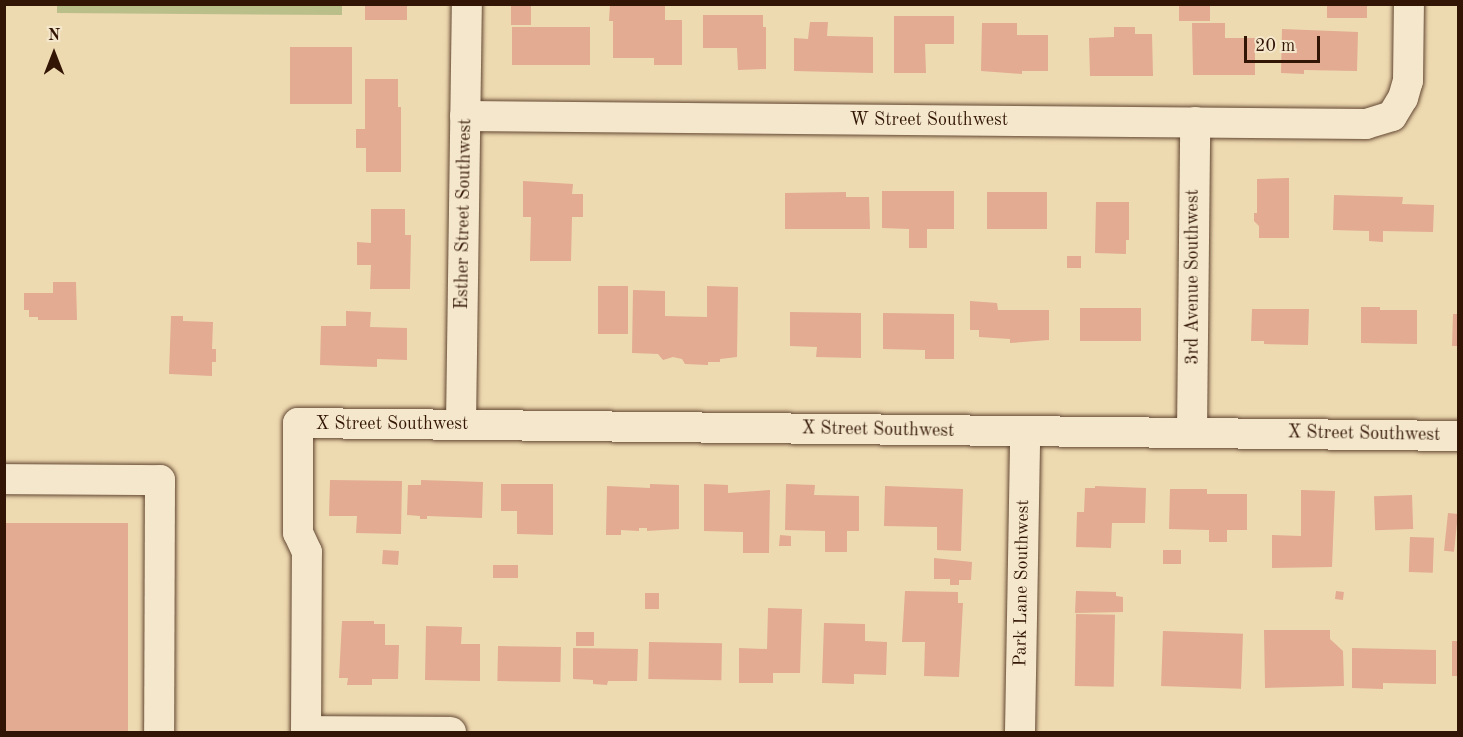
<!DOCTYPE html>
<style>
body{margin:0}
#map{position:relative;width:1463px;height:737px;overflow:hidden;background:#eedab1;font-family:"Old Standard TT",serif}
div>[style]{position:absolute}
.green>*{inset:0;background:#babf8a}
.building>*{inset:0;background:#e2ab92;transform-origin:0 0}
.roads{filter:drop-shadow(0 0 2px #624631) drop-shadow(0 0 2px #624631)}
.minor>*{height:30px;margin:-15px;padding:0 15px;transform-origin:15px;border-radius:15px;background:#f4e7cc}
span{translate:-50% -50%;white-space:nowrap;text-align:center;line-height:1.15;-webkit-text-stroke:6px #f4e7cc;paint-order:stroke}
.street-label{font-size:18px;color:#331506}
.frame{position:absolute;inset:0;border:6px solid #331506;pointer-events:none}
.north{position:absolute;left:24px;top:24px;width:60px;height:60px;-webkit-text-stroke:4px #f4e7cc;paint-order:stroke;rotate:0deg;font-size:16px;font-weight:700;line-height:24px;text-align:center;color:#331506}
.north::after{content:'';display:block;margin:auto;width:21px;height:27px;background:#331506;clip-path:polygon(50% 0,100% 100%,50% 72%,0 100%)}
.scale{position:absolute;left:1244px;top:36px;width:76px;height:27px;box-sizing:border-box;border:3px solid #331506;border-top:0;padding-left:8px;font-size:18px;line-height:21px;white-space:nowrap;color:#331506;-webkit-text-stroke:4px #f4e7cc;paint-order:stroke}
</style>
<div id="map">
<div class="green">
<div style="clip-path:polygon(57px 4px,342px 4px,342px 15px,57px 13px)"></div>
</div>
<div class="building">
<div style="left:365px;top:4px;width:42px;height:16px"></div>
<div style="left:511px;top:4px;width:20px;height:21px"></div>
<div style="clip-path:polygon(610px 4px,665px 4px,665px 20px,682px 20px,682px 65px,654px 65px,654px 58px,613px 58px,613px 21px,609px 21px)"></div>
<div style="left:1179px;top:4px;width:31px;height:17px"></div>
<div style="left:1327px;top:4px;width:40px;height:14px"></div>
<div style="clip-path:polygon(703px 15px,763px 15px,763px 27px,766px 27px,766px 69px,738px 70px,737px 48px,703px 48px)"></div>
<div style="clip-path:polygon(894px 16px,954px 16px,954px 44px,925px 44px,926px 73px,894px 73px)"></div>
<div style="clip-path:polygon(810px 22px,828px 22px,827px 36px,873px 37px,873px 73px,794px 71px,794px 38px,808px 39px)"></div>
<div style="clip-path:polygon(982px 23px,1017px 23px,1017px 35px,1048px 35px,1048px 71px,1022px 71px,1022px 74px,981px 71px)"></div>
<div style="clip-path:polygon(1192px 23px,1225px 23px,1225px 38px,1255px 38px,1255px 75px,1193px 75px)"></div>
<div style="left:512px;top:27px;width:78px;height:38px"></div>
<div style="clip-path:polygon(1114px 27px,1135px 27px,1135px 34px,1152px 34px,1153px 76px,1090px 76px,1089px 38px,1114px 37px)"></div>
<div style="clip-path:polygon(1282px 29px,1358px 32px,1357px 71px,1304px 70px,1304px 74px,1281px 73px)"></div>
<div style="left:290px;top:47px;width:62px;height:57px"></div>
<div style="clip-path:polygon(365px 79px,398px 79px,398px 107px,401px 107px,401px 172px,366px 172px,366px 148px,356px 148px,356px 129px,365px 129px)"></div>
<div style="clip-path:polygon(1289px 178px,1289px 238px,1259px 238px,1259px 226px,1254px 221px,1254px 213px,1257px 213px,1257px 179px)"></div>
<div style="clip-path:polygon(523px 181px,573px 184px,572px 194px,583px 194px,583px 217px,572px 217px,571px 261px,530px 261px,531px 217px,523px 217px)"></div>
<div style="clip-path:polygon(882px 191px,954px 191px,954px 229px,927px 229px,927px 248px,909px 248px,909px 229px,882px 228px)"></div>
<div style="clip-path:polygon(846px 192px,846px 197px,869px 197px,870px 229px,785px 229px,785px 193px)"></div>
<div style="left:987px;top:192px;width:60px;height:37px"></div>
<div style="clip-path:polygon(1334px 195px,1403px 197px,1402px 204px,1434px 205px,1433px 232px,1383px 231px,1383px 242px,1369px 241px,1369px 231px,1333px 230px)"></div>
<div style="clip-path:polygon(1096px 202px,1129px 202px,1129px 240px,1126px 240px,1126px 254px,1095px 253px)"></div>
<div style="clip-path:polygon(371px 209px,405px 209px,405px 235px,411px 235px,410px 289px,370px 289px,371px 265px,357px 265px,357px 242px,371px 243px)"></div>
<div style="left:1067px;top:256px;width:14px;height:12px"></div>
<div style="clip-path:polygon(53px 282px,76px 282px,77px 320px,38px 320px,38px 317px,29px 317px,29px 310px,24px 310px,24px 293px,53px 293px)"></div>
<div style="left:598px;top:286px;width:30px;height:48px"></div>
<div style="clip-path:polygon(707px 286px,738px 287px,737px 357px,720px 359px,720px 362px,708px 362px,708px 365px,685px 364px,682px 359px,673px 357px,663px 360px,658px 354px,632px 353px,633px 290px,665px 291px,665px 316px,707px 317px)"></div>
<div style="clip-path:polygon(970px 301px,997px 303px,998px 310px,1049px 310px,1049px 340px,1010px 343px,1010px 339px,979px 337px,979px 330px,970px 330px)"></div>
<div style="clip-path:polygon(1361px 307px,1380px 307px,1380px 310px,1417px 310px,1417px 344px,1361px 343px)"></div>
<div style="left:1080px;top:308px;width:61px;height:33px"></div>
<div style="clip-path:polygon(1252px 309px,1309px 309px,1308px 345px,1264px 344px,1264px 341px,1251px 341px)"></div>
<div style="clip-path:polygon(346px 311px,371px 312px,370px 327px,407px 328px,407px 360px,377px 359px,377px 367px,320px 365px,321px 326px,346px 326px)"></div>
<div style="clip-path:polygon(790px 312px,861px 313px,861px 358px,816px 357px,817px 347px,790px 346px)"></div>
<div style="clip-path:polygon(883px 313px,954px 314px,954px 359px,925px 359px,925px 350px,883px 349px)"></div>
<div style="clip-path:polygon(1453px 314px,1458px 314px,1458px 346px,1452px 346px)"></div>
<div style="clip-path:polygon(171px 316px,183px 316px,183px 321px,213px 322px,212px 349px,216px 349px,216px 362px,212px 362px,212px 376px,169px 374px)"></div>
<div style="clip-path:polygon(330px 480px,402px 481px,401px 534px,356px 533px,357px 516px,329px 516px)"></div>
<div style="clip-path:polygon(421px 480px,483px 482px,482px 518px,427px 516px,427px 519px,420px 519px,420px 516px,407px 515px,408px 485px,421px 485px)"></div>
<div style="clip-path:polygon(501px 484px,553px 484px,553px 535px,517px 534px,517px 511px,501px 511px)"></div>
<div style="clip-path:polygon(650px 484px,679px 485px,679px 529px,647px 531px,647px 528px,639px 528px,639px 531px,621px 530px,621px 535px,606px 535px,607px 486px,650px 488px)"></div>
<div style="clip-path:polygon(704px 484px,728px 485px,728px 493px,770px 490px,769px 553px,743px 553px,743px 532px,704px 531px)"></div>
<div style="clip-path:polygon(786px 484px,815px 485px,814px 495px,859px 496px,859px 531px,847px 531px,847px 552px,825px 552px,825px 531px,785px 530px)"></div>
<div style="clip-path:polygon(885px 486px,963px 489px,961px 551px,937px 550px,937px 527px,884px 526px)"></div>
<div style="clip-path:polygon(1095px 486px,1146px 488px,1145px 523px,1112px 523px,1111px 548px,1076px 547px,1077px 512px,1084px 512px,1085px 488px,1095px 488px)"></div>
<div style="clip-path:polygon(1170px 489px,1207px 489px,1207px 494px,1247px 494px,1247px 530px,1227px 530px,1227px 542px,1209px 542px,1209px 530px,1169px 529px)"></div>
<div style="clip-path:polygon(1301px 490px,1335px 491px,1332px 567px,1272px 568px,1272px 535px,1301px 536px)"></div>
<div style="left:1412px;top:495px;width:34px;height:38px;rotate:88deg"></div>
<div style="left:1448px;top:513px;width:10px;height:38px;rotate:6deg"></div>
<div style="left:4px;top:523px;width:124px;height:209px"></div>
<div style="clip-path:polygon(780px 535px,791px 536px,791px 546px,779px 546px)"></div>
<div style="left:1410px;top:537px;width:24px;height:35px;rotate:2deg"></div>
<div style="left:383px;top:550px;width:16px;height:14px;rotate:4deg"></div>
<div style="left:1163px;top:550px;width:18px;height:14px"></div>
<div style="clip-path:polygon(934px 558px,972px 562px,971px 580px,959px 580px,959px 585px,950px 585px,950px 579px,934px 579px)"></div>
<div style="left:493px;top:565px;width:25px;height:13px"></div>
<div style="clip-path:polygon(905px 591px,958px 592px,958px 603px,963px 603px,959px 677px,924px 676px,925px 642px,902px 642px)"></div>
<div style="clip-path:polygon(1076px 591px,1116px 592px,1116px 596px,1123px 597px,1123px 612px,1075px 613px)"></div>
<div style="left:1336px;top:591px;width:8px;height:8px;rotate:7deg"></div>
<div style="left:645px;top:593px;width:14px;height:16px"></div>
<div style="clip-path:polygon(768px 608px,802px 609px,800px 673px,773px 673px,773px 683px,739px 683px,739px 648px,767px 649px)"></div>
<div style="left:1076px;top:614px;width:39px;height:72px;rotate:1deg"></div>
<div style="clip-path:polygon(342px 621px,374px 621px,374px 624px,385px 624px,385px 645px,399px 645px,398px 679px,372px 679px,372px 685px,347px 685px,348px 678px,339px 678px)"></div>
<div style="clip-path:polygon(824px 623px,865px 624px,865px 641px,887px 642px,886px 675px,854px 674px,854px 684px,822px 683px)"></div>
<div style="clip-path:polygon(426px 626px,462px 627px,461px 644px,480px 644px,480px 681px,425px 680px)"></div>
<div style="clip-path:polygon(1264px 630px,1330px 630px,1330px 639px,1343px 651px,1344px 686px,1265px 688px)"></div>
<div style="left:1163px;top:631px;width:80px;height:55px;rotate:2deg"></div>
<div style="left:576px;top:632px;width:18px;height:14px"></div>
<div style="left:1452px;top:641px;width:6px;height:35px"></div>
<div style="left:649px;top:642px;width:73px;height:37px;rotate:1deg"></div>
<div style="left:498px;top:646px;width:63px;height:35px;rotate:1deg"></div>
<div style="clip-path:polygon(573px 648px,638px 649px,637px 681px,608px 681px,607px 685px,593px 684px,593px 680px,573px 679px)"></div>
<div style="clip-path:polygon(1352px 648px,1436px 650px,1436px 684px,1383px 683px,1383px 689px,1352px 688px)"></div>
</div>
<div class="roads">
<div class="minor">
<div style="left:465px;top:116px;width:901px;rotate:0.51deg"></div>
<div style="left:1366px;top:124px;width:27px;rotate:-17deg"></div>
<div style="left:1392px;top:116px;width:21px;rotate:-59deg"></div>
<div style="left:1403px;top:98px;width:18px;rotate:-74deg"></div>
<div style="left:1408px;top:81px;width:77px;rotate:-89.3deg"></div>
<div style="left:461px;top:424px;width:420px;rotate:-89.2deg"></div>
<div style="left:1192px;top:432px;width:310px;rotate:-89.4deg"></div>
<div style="left:4px;top:479px;width:156px;rotate:0.4deg"></div>
<div style="left:160px;top:480px;width:252px;rotate:90.2deg"></div>
<div style="left:451px;top:732px;width:145px;rotate:-179.6deg"></div>
<div style="left:306px;top:731px;width:179px;rotate:-89.7deg"></div>
<div style="left:307px;top:552px;width:21px;rotate:-115deg"></div>
<div style="left:298px;top:533px;width:110px;rotate:-90deg"></div>
<div style="left:298px;top:423px;width:1160px;rotate:0.64deg"></div>
<div style="left:1020px;top:732px;width:299px;rotate:-89deg"></div>
</div>
</div>
<div class="street-label">
<span style="left:929px;top:120px">W Street Southwest</span>
<span style="left:464px;top:214px;rotate:-89deg">Esther Street Southwest</span>
<span style="left:1193px;top:277px;rotate:-90deg">3rd Avenue Southwest</span>
<span style="left:392px;top:424px">X Street Southwest</span>
<span style="left:878px;top:430px;rotate:1deg">X Street Southwest</span>
<span style="left:1364px;top:434px;rotate:1deg">X Street Southwest</span>
<span style="left:1022px;top:583px;rotate:-89deg">Park Lane Southwest</span>
</div>
<div class="frame"></div>
<div class="north">N</div>
<div class="scale">20 m</div>
</div>
